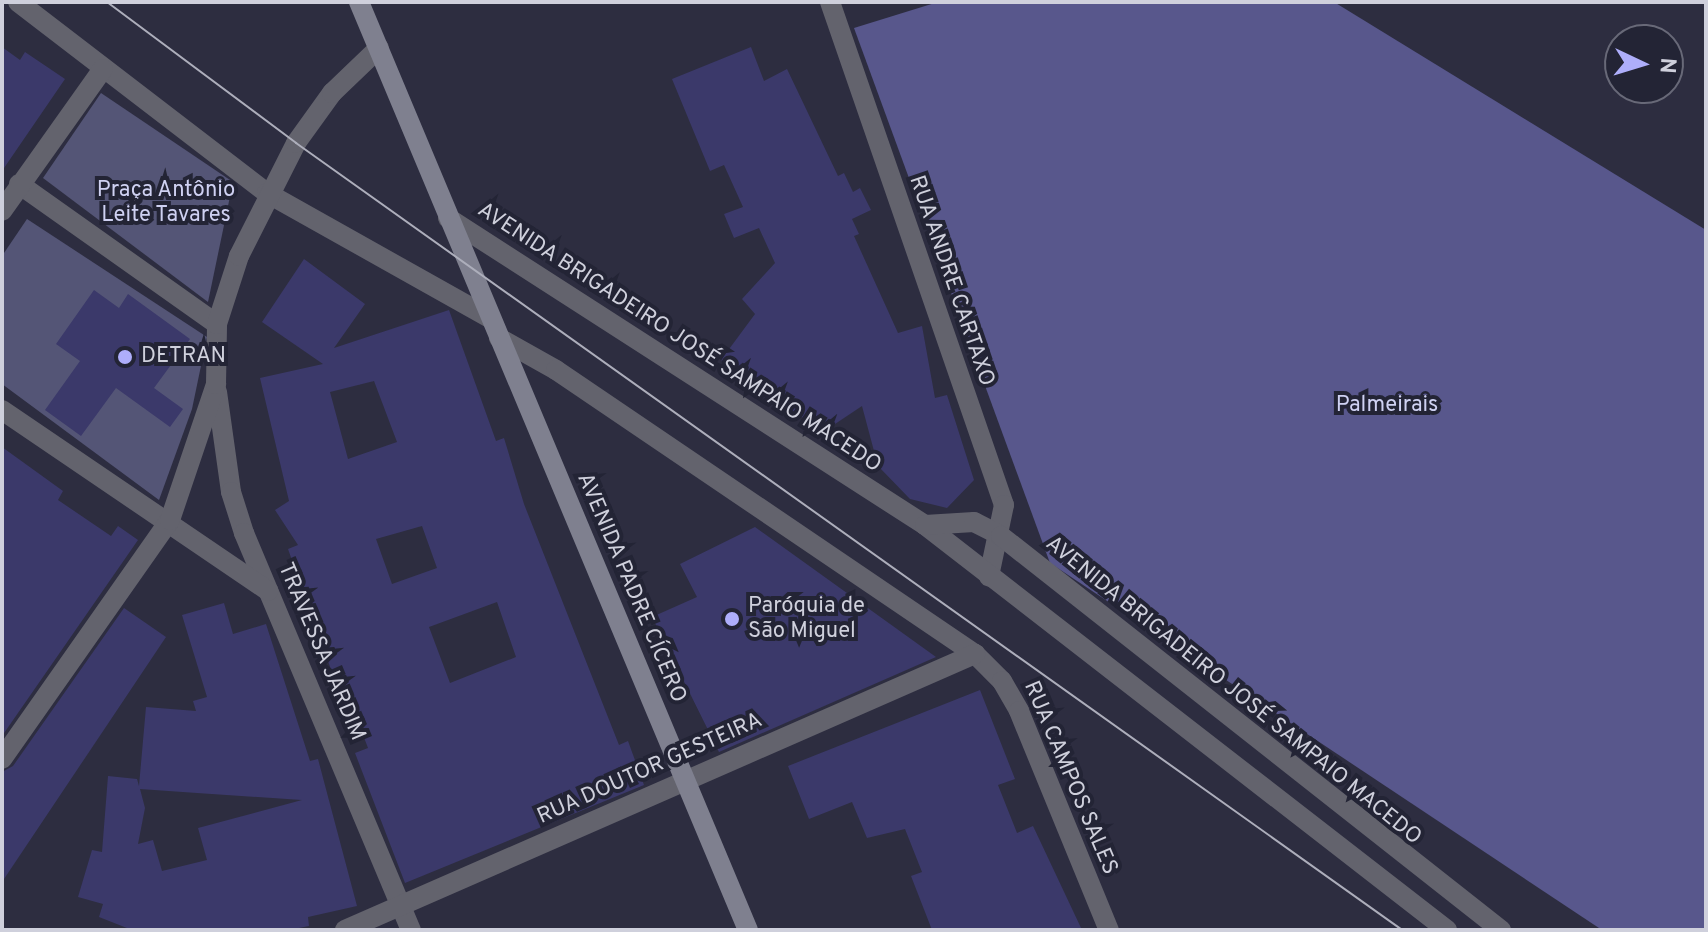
<!DOCTYPE html>
<meta charset="utf-8">
<style>
body{margin:0}
#map{position:relative;width:1708px;height:932px;overflow:hidden;background:#2d2d40;font-family:Overpass,sans-serif}
div>[style]{position:absolute}
.green>*{inset:0;background:#545576}
.forest>*{inset:0;background:#58578c}
.building>*{inset:0;background:#3b396a}
.street>*{height:20px;margin:-10px;padding:0 10px;transform-origin:10px;border-radius:10px;background:#63636d}
.secondary>*{height:20px;margin:-10px;padding:0 10px;transform-origin:10px;border-radius:10px;background:#7f808f}
.tram>*{height:2px;margin:-1px;padding:0 1px;transform-origin:1px;border-radius:1px;background:#adaebb}
.dots>*{width:22px;height:22px;translate:-50% -50%;box-sizing:border-box;border:4px solid #232435;border-radius:50%}
span{translate:-50% -50%;white-space:nowrap;text-align:center;line-height:1.15;-webkit-text-stroke:8px #232435;paint-order:stroke}
.park-label{font-size:22px;color:#cfd1f2}
.street-label{font-size:22px;color:#cfd0dc}
.poi-label{font-size:22px;color:#cfd0dc}
.left{translate:0 -50%;text-align:left}
.frame{position:absolute;inset:0;border:4px solid #cfd0dc;pointer-events:none}
.north{position:absolute;left:1604px;top:24px;width:80px;height:80px;box-sizing:border-box;background:#232435;border:2px solid #686978;border-radius:50%;rotate:94deg;font-size:22px;font-weight:700;line-height:32px;text-align:center;color:#cfd0dc}
.north::after{content:'';display:block;margin:auto;width:28px;height:36px;background:#aeaefb;clip-path:polygon(50% 0,100% 100%,50% 72%,0 100%)}
</style>
<div id="map">
<div class="green">
<div style="clip-path:polygon(101px 93px,233px 182px,208px 302px,43px 178px)"></div>
<div style="clip-path:polygon(27px 219px,207px 337px,192px 409px,159px 500px,2px 384px,2px 256px)"></div>
</div>
<div class="forest">
<div style="clip-path:polygon(938px 2px,1334px 2px,1706px 230px,1706px 930px,1602px 930px,1050px 563px,854px 28px)"></div>
</div>
<div class="building">
<div style="clip-path:polygon(2px 47px,20px 60px,25px 52px,65px 79px,2px 171px)"></div>
<div style="clip-path:polygon(751px 47px,764px 81px,787px 69px,838px 176px,844px 173px,853px 192px,860px 188px,871px 210px,852px 219px,859px 234px,854px 236px,898px 333px,922px 326px,935px 398px,947px 395px,974px 480px,947px 508px,910px 499px,878px 466px,862px 406px,823px 432px,721px 360px,755px 314px,742px 299px,775px 263px,759px 228px,734px 238px,724px 214px,743px 207px,724px 165px,710px 171px,672px 79px)"></div>
<div style="clip-path:polygon(evenodd,304px 259px,365px 304px,334px 348px,449px 310px,496px 441px,504px 438px,524px 504px,619px 745px,628px 741px,644px 785px,405px 883px,355px 753px,368px 748px,346px 690px,339px 692px,288px 549px,298px 545px,275px 510px,289px 501px,260px 378px,323px 364px,262px 322px,304px 259px,374px 381px,397px 442px,348px 459px,330px 392px,374px 381px,304px 259px,422px 526px,437px 568px,392px 584px,376px 539px,422px 526px,304px 259px,497px 602px,516px 657px,450px 683px,429px 627px,497px 602px)"></div>
<div style="clip-path:polygon(94px 290px,119px 308px,128px 294px,190px 339px,154px 388px,183px 409px,170px 427px,116px 388px,81px 436px,45px 410px,80px 361px,56px 344px)"></div>
<div style="clip-path:polygon(2px 447px,63px 491px,58px 500px,111px 536px,118px 526px,138px 540px,2px 736px)"></div>
<div style="clip-path:polygon(755px 527px,936px 657px,719px 752px,652px 617px,697px 597px,680px 564px)"></div>
<div style="clip-path:polygon(evenodd,224px 603px,233px 634px,266px 624px,310px 761px,318px 759px,357px 906px,308px 917px,309px 926px,289px 930px,132px 930px,99px 917px,103px 904px,78px 897px,92px 850px,102px 852px,108px 776px,137px 779px,139px 786px,146px 707px,196px 711px,193px 701px,207px 697px,182px 615px,224px 603px,140px 789px,197px 793px,302px 800px,198px 828px,207px 860px,162px 871px,153px 840px,138px 844px,145px 808px,140px 789px)"></div>
<div style="clip-path:polygon(124px 608px,166px 637px,2px 882px,2px 772px,13px 766px)"></div>
<div style="clip-path:polygon(980px 690px,1015px 779px,998px 785px,1017px 833px,1033px 826px,1082px 930px,932px 930px,911px 876px,922px 872px,905px 829px,867px 838px,852px 802px,809px 819px,788px 766px)"></div>
</div>
<div class="street">
<div style="left:18px;top:2px;width:314px;rotate:37.5deg"></div>
<div style="left:267px;top:193px;width:256px;rotate:29.3deg"></div>
<div style="left:830px;top:2px;width:532px;rotate:70.92deg"></div>
<div style="left:1004px;top:505px;width:73px;rotate:101.9deg"></div>
<div style="left:19px;top:184px;width:242px;rotate:35.3deg"></div>
<div style="left:2px;top:211px;width:174px;rotate:-54.6deg"></div>
<div style="left:448px;top:218px;width:567px;rotate:32.77deg"></div>
<div style="left:925px;top:525px;width:661px;rotate:37.81deg"></div>
<div style="left:499px;top:338px;width:65px;rotate:29.3deg"></div>
<div style="left:556px;top:370px;width:506px;rotate:34.13deg"></div>
<div style="left:975px;top:654px;width:38px;rotate:45deg"></div>
<div style="left:1002px;top:681px;width:34px;rotate:60deg"></div>
<div style="left:1019px;top:711px;width:237px;rotate:67.7deg"></div>
<div style="left:217px;top:392px;width:101px;rotate:82deg"></div>
<div style="left:231px;top:492px;width:43px;rotate:72.4deg"></div>
<div style="left:244px;top:533px;width:431px;rotate:67.2deg"></div>
<div style="left:2px;top:410px;width:322px;rotate:34.2deg"></div>
<div style="left:925px;top:525px;width:49px;rotate:-3.5deg"></div>
<div style="left:974px;top:522px;width:30px;rotate:27deg"></div>
<div style="left:1001px;top:536px;width:637px;rotate:38.24deg"></div>
<div style="left:2px;top:759px;width:292px;rotate:-54.9deg"></div>
<div style="left:170px;top:520px;width:144px;rotate:-71.3deg"></div>
<div style="left:216px;top:384px;width:60px;rotate:-89deg"></div>
<div style="left:217px;top:324px;width:71px;rotate:-72.1deg"></div>
<div style="left:239px;top:256px;width:127px;rotate:-63.2deg"></div>
<div style="left:296px;top:143px;width:62px;rotate:-54.2deg"></div>
<div style="left:332px;top:93px;width:65px;rotate:-43.8deg"></div>
<div style="left:345px;top:930px;width:688px;rotate:-23.66deg"></div>
</div>
<div class="secondary">
<div style="left:359px;top:2px;width:1006px;rotate:67.26deg"></div>
</div>
<div class="tram">
<div style="left:107px;top:2px;width:236px;rotate:36.7deg"></div>
<div style="left:296px;top:143px;width:1357px;rotate:35.43deg"></div>
</div>
<div class="dots">
<div style="left:125px;top:357px;background:#aeaefb"></div>
<div style="left:732px;top:619px;background:#aeaefb"></div>
</div>
<div class="park-label">
<span style="left:166px;top:203px">Praça Antônio<br>Leite Tavares</span>
<span style="left:1387px;top:406px">Palmeirais</span>
</div>
<div class="street-label">
<span style="left:951px;top:281px;rotate:71deg">RUA ANDRE CARTAXO</span>
<span style="left:679px;top:338px;rotate:33deg">AVENIDA BRIGADEIRO JOSÉ SAMPAIO MACEDO</span>
<span style="left:631px;top:588px;rotate:67deg">AVENIDA PADRE CÍCERO</span>
<span style="left:321px;top:652px;rotate:67deg">TRAVESSA JARDIM</span>
<span style="left:1233px;top:691px;rotate:39deg">AVENIDA BRIGADEIRO JOSÉ SAMPAIO MACEDO</span>
<span style="left:650px;top:769px;rotate:-24deg">RUA DOUTOR GESTEIRA</span>
<span style="left:1070px;top:778px;rotate:67deg">RUA CAMPOS SALES</span>
</div>
<div class="poi-label">
<span class="left" style="left:141px;top:357px">DETRAN</span>
<span class="left" style="left:748px;top:619px">Paróquia de<br>São Miguel</span>
</div>
<div class="frame"></div>
<div class="north">N</div>
</div>
